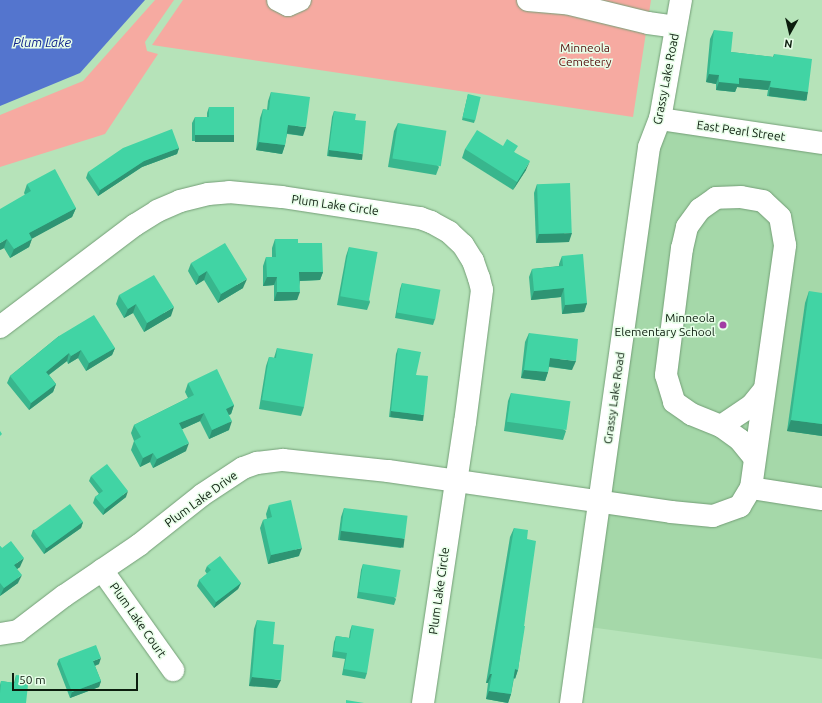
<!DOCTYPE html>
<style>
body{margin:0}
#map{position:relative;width:822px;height:703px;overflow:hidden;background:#b6e3b9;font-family:Ubuntu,sans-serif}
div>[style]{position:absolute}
.built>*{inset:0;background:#a5d8a9}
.green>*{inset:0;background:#f6aaa1}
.water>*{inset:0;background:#5475ce}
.roads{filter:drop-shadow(0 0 1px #739e76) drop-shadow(0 0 1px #739e76)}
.minor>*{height:22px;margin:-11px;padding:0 11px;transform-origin:11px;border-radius:11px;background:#fff}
.wall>*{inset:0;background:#38b68d}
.shaded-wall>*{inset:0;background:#2e9473;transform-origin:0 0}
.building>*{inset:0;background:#41d4a4;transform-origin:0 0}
.dots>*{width:11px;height:11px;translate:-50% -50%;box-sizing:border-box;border:2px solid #e7fee8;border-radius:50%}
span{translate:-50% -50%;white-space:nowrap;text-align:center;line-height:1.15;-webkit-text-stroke:3px #e7fee8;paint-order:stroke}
.park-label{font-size:12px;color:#57100f}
.street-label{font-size:12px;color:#0c1d0e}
.poi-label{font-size:12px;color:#0c1d0e}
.right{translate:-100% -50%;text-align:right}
.water-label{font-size:13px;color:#10238c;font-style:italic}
.north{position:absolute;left:770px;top:12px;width:40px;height:40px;-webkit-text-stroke:3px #e7fee8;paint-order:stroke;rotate:188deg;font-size:11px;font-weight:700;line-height:16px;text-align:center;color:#0c1d0e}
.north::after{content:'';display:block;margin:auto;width:14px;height:18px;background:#0c1d0e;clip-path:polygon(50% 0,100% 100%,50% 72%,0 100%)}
.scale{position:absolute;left:12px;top:673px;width:126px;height:18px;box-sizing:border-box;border:2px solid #0c1d0e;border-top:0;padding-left:5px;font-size:12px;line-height:14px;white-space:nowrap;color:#0c1d0e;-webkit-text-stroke:3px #e7fee8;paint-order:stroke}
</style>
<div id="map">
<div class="built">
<div style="clip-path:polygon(660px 119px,822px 143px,822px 659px,582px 626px)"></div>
</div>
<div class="green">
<div style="clip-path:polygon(155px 0,174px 0,145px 42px,147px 51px,158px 54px,105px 134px,0 167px,0 115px,83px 81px)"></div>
<div style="clip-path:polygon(183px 0,651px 0,633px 117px,152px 45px)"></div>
</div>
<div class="water">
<div style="clip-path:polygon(0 0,145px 0,80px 73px,0 106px)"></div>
</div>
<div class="roads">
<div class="minor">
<div style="left:278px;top:0;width:11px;rotate:27deg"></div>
<div style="left:288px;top:5px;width:13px;rotate:-23deg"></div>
<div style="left:528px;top:0;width:38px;rotate:5deg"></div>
<div style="left:566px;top:3px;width:84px;rotate:13.7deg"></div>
<div style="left:648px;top:23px;width:28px;rotate:8deg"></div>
<div style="left:660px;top:119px;width:164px;rotate:8.4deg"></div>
<div style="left:0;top:327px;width:169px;rotate:-37.1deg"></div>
<div style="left:135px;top:225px;width:26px;rotate:-32deg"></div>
<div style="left:157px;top:211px;width:25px;rotate:-23deg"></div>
<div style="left:180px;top:201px;width:29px;rotate:-14deg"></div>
<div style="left:208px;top:194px;width:21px;rotate:-5deg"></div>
<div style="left:229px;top:192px;width:53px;rotate:5.4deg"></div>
<div style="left:282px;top:197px;width:140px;rotate:8.7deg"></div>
<div style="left:420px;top:218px;width:12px;rotate:20deg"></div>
<div style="left:431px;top:222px;width:21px;rotate:29deg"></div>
<div style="left:449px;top:232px;width:19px;rotate:43deg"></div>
<div style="left:463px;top:245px;width:19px;rotate:58deg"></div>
<div style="left:473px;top:261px;width:18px;rotate:71deg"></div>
<div style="left:479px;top:278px;width:12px;rotate:76deg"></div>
<div style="left:482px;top:290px;width:133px;rotate:97.3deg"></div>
<div style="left:465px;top:422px;width:284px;rotate:98.5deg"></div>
<div style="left:721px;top:426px;width:37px;rotate:-34deg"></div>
<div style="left:752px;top:405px;width:19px;rotate:-51deg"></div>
<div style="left:751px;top:488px;width:72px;rotate:8.8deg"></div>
<div style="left:102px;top:570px;width:123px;rotate:54.6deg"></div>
<div style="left:0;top:634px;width:18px;rotate:-9deg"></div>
<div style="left:18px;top:631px;width:58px;rotate:-37.3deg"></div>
<div style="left:64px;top:596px;width:91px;rotate:-34.2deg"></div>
<div style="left:139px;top:545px;width:80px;rotate:-38.4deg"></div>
<div style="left:202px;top:495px;width:49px;rotate:-33.4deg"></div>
<div style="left:243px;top:468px;width:15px;rotate:-20deg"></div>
<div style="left:257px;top:463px;width:26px;rotate:-7deg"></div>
<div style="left:283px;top:460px;width:106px;rotate:6deg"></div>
<div style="left:388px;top:471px;width:286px;rotate:8.2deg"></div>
<div style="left:671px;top:512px;width:42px;rotate:5.4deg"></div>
<div style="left:713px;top:516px;width:29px;rotate:-20deg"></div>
<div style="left:740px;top:506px;width:21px;rotate:-59deg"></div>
<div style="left:751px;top:488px;width:245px;rotate:-82deg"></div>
<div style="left:785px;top:245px;width:28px;rotate:-100deg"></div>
<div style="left:780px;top:217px;width:23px;rotate:-137deg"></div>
<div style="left:763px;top:201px;width:22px;rotate:-170deg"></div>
<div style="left:741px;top:197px;width:25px;rotate:178deg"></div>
<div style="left:716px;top:198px;width:19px;rotate:145deg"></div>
<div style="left:700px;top:209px;width:22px;rotate:126deg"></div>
<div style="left:687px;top:227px;width:22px;rotate:103deg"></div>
<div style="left:682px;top:248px;width:128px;rotate:97.2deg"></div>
<div style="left:666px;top:375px;width:28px;rotate:73deg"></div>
<div style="left:674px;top:402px;width:21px;rotate:35deg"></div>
<div style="left:691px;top:414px;width:32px;rotate:22deg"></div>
<div style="left:721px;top:426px;width:24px;rotate:36deg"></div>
<div style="left:740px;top:440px;width:22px;rotate:51deg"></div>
<div style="left:571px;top:703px;width:561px;rotate:-82.01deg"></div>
<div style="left:649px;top:147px;width:30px;rotate:-69deg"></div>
<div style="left:660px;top:119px;width:121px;rotate:-80deg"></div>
</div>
</div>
<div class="wall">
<div style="clip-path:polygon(714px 30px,731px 52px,773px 57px,774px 54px,808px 92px,805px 101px,767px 96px,768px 90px,737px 87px,735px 92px,716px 90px,716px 84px,706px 82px,710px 39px)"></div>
<div style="clip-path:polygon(271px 92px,303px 136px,287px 134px,285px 145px,282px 154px,256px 150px,260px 118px,263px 109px,267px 110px,268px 101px)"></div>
<div style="clip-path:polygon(468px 94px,475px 120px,474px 123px,462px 120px)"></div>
<div style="clip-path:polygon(209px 107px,234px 135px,232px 141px,192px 141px,192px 123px,195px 117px,207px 117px,207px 113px)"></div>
<div style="clip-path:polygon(334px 111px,355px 120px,360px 160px,327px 156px,332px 117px)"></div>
<div style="clip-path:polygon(398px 123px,439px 167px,436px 175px,388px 167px,394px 131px)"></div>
<div style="clip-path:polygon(503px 146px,515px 153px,526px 170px,513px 190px,462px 158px,465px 149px)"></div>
<div style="clip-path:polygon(179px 148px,177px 154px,142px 167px,98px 196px,86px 178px,88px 172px)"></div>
<div style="clip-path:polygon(27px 184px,76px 208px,72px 217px,32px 238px,29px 247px,10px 258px,4px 248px,0 250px,25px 195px,24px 193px)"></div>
<div style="clip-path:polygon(537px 184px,569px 242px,536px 243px,534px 193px)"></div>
<div style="clip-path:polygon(275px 239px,298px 243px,323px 272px,320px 280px,300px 281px,297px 300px,274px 301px,274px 285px,263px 286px,263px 266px,266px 257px,272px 257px,272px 248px)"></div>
<div style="clip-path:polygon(349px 247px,370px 302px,367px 310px,337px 305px,346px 256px)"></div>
<div style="clip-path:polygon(562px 256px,587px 303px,584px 312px,562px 314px,561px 297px,531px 300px,529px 277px,532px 269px,559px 266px,559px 264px)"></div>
<div style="clip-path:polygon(191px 263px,243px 288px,218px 303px,204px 280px,196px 285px,188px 271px)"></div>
<div style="clip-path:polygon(402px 283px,435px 319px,433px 325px,395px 318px,400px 289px)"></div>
<div style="clip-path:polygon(809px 291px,822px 436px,787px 431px,805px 303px)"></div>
<div style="clip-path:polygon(119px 295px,171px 316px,144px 332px,133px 313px,124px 318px,116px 304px)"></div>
<div style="clip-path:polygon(529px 333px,572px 370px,549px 367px,548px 372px,545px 381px,521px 378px,525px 342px)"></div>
<div style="clip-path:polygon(59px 336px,115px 348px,112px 355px,86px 371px,78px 358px,68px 364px,67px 361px,49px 375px,56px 384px,53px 392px,29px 410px,7px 383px,10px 376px)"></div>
<div style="clip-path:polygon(277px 348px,304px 407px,301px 416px,259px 409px,266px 366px,269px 357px,274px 358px)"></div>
<div style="clip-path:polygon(398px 348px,416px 375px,422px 421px,389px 417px,396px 354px)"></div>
<div style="clip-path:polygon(188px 383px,234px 405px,231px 414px,229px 415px,229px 430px,209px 439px,200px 421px,182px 429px,186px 451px,153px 468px,150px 462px,140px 467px,131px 450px,134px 441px,131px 433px,134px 425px,188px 398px,185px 392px)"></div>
<div style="clip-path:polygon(511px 393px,566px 431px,563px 440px,504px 431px,508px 401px)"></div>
<div style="clip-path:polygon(91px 476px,126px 497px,103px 515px,93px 503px,95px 497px,99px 494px,89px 481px)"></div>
<div style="clip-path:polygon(269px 505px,299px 556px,268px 564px,260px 528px,263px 520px,267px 519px,266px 514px)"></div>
<div style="clip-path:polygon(344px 508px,404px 539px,401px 548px,338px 540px,341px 517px)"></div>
<div style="clip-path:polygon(83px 522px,81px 528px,44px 554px,31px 536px,33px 530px)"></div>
<div style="clip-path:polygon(514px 528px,527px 539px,524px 626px,518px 670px,515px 679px,514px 678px,511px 694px,508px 703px,486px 699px,488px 683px,486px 683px,510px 537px)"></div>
<div style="clip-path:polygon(0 546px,20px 567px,17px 569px,18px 583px,0 596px)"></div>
<div style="clip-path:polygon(363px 564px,396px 599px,394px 605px,357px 598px,361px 570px)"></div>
<div style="clip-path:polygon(207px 566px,241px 583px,238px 589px,214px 608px,197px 586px,199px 580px,207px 574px,205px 571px)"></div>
<div style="clip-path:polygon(257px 620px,277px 688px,249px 686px,254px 629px)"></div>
<div style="clip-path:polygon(352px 625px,367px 673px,365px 679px,342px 675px,345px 659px,332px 657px,334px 642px,336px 636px,349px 638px,350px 631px)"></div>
<div style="clip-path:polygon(59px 659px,99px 664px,95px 666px,101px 681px,99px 687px,70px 698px,57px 664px)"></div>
<div style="clip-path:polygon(16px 675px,26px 703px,0 703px,0 685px,1px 681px,14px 683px)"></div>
</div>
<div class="shaded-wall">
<div style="clip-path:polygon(709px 74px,719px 75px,716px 84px,706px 82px)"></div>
<div style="clip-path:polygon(739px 78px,771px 81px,768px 90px,737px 87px,735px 92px,716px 90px,719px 82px)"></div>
<div style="left:770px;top:87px;width:38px;height:9px;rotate:7deg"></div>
<div style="clip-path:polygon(288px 125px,306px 127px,303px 136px,285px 133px)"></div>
<div style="left:195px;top:135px;width:39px;height:7px"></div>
<div style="clip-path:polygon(259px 142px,285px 145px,282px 154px,256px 150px)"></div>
<div style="clip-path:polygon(179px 148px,177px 154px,142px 167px,98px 196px,100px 190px,144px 161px)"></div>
<div style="left:329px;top:150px;width:34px;height:6px;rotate:7deg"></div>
<div style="clip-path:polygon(530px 161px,526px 170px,513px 190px,517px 182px)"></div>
<div style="clip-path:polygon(76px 208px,72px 217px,26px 242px,29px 233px)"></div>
<div style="clip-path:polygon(572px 233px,569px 242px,536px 243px,539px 234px)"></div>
<div style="clip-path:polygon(7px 239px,4px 248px,0 250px,0 243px)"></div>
<div style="clip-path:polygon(32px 239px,29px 247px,10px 258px,14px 249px)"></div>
<div style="clip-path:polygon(207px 271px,204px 280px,196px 285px,199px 276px)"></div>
<div style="clip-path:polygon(299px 272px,323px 272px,320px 280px,296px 281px)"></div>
<div style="clip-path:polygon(267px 277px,277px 277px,274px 285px,263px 286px)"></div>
<div style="clip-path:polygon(247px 279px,243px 288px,218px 303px,221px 294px)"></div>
<div style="clip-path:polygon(564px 288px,561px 297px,531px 300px,534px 291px)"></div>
<div style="clip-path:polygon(277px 292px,300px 292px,297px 300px,274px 301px)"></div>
<div style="clip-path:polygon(587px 303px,584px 312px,562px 314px,565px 305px)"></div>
<div style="clip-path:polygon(136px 304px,133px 313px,124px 318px,128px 309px)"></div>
<div style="clip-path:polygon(174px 307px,171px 316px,144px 332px,147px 323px)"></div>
<div style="clip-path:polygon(115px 348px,112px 355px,86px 371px,89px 363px)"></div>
<div style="clip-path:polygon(81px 350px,78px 358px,68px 364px,71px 356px)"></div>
<div style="clip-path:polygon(69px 353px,67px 361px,43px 379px,46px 372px)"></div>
<div style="clip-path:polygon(550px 358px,576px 361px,572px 370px,547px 366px)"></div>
<div style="clip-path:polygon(524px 370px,548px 372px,545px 381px,521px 378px)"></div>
<div style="clip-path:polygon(56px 384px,53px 392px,29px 410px,31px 403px)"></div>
<div style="clip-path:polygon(234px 405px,231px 414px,223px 417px,226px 409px)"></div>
<div style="left:391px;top:411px;width:33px;height:6px;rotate:7deg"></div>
<div style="clip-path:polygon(204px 413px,200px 421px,176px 432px,179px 423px)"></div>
<div style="clip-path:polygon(791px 420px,822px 424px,822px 436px,787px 431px)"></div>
<div style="clip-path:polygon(232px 421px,229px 430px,209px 439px,212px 430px)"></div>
<div style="clip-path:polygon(189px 443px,186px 451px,153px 468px,157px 459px)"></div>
<div style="clip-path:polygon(153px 453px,150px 462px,140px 467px,143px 458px)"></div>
<div style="clip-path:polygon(128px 491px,126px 497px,103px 515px,105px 509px)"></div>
<div style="clip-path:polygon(83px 522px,81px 528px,44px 554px,46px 548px)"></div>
<div style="left:341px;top:531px;width:64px;height:9px;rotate:7deg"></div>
<div style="clip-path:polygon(302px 548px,299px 556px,268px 564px,271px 555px)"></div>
<div style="clip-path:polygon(24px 558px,20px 567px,11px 573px,14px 565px)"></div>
<div style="clip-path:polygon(22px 575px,18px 583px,0 596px,4px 588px)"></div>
<div style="clip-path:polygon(241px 583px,238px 589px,214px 608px,216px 602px)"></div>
<div style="clip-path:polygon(101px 658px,99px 664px,91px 667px,93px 661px)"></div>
<div style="left:515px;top:669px;width:3px;height:9px;rotate:18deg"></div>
<div style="clip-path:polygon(490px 674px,492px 674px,488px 683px,486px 683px)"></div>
<div style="clip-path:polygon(252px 677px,281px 680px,277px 688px,249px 686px)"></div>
<div style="clip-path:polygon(101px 681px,99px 687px,70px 698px,72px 692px)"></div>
<div style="clip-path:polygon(489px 691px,511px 694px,508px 703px,486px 699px)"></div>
</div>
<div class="building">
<div style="clip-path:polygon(714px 30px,733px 32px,731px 52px,774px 57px,774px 54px,812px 59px,808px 92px,770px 87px,771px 81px,739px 78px,739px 84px,719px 82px,719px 75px,709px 74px)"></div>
<div style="clip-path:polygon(271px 92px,310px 97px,306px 127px,288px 125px,285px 145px,259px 142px,263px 109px,269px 110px)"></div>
<div style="left:468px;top:94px;width:13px;height:24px;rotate:13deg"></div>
<div style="clip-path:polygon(209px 107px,234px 107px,234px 135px,195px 135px,195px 117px,209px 117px)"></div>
<div style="clip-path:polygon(334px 111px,356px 114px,355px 120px,366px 121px,363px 154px,329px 150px)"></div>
<div style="left:398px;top:123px;width:49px;height:36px;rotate:9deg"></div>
<div style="clip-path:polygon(172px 129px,179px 148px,144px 161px,100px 190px,88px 172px,123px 148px)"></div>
<div style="clip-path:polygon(477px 130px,503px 146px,507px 139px,518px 146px,514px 152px,530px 161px,517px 182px,465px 149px)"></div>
<div style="clip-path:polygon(55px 169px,76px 208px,29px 233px,32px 239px,14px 249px,7px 239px,0 243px,0 209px,31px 191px,27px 184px)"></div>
<div style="left:570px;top:183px;width:50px;height:33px;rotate:88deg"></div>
<div style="clip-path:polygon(275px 239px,298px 239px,298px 243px,322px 243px,323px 272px,299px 272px,300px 292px,277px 292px,277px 277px,267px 277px,266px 257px,276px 257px)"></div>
<div style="clip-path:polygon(225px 243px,247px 279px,221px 294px,207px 271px,199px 276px,191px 263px)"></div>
<div style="left:349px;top:247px;width:29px;height:50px;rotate:10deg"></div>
<div style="clip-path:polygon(583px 254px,587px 303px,565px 305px,564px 288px,534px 291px,532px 269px,563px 266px,562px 256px)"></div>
<div style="clip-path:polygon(154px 275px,174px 307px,147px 323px,136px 304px,128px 309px,119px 295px)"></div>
<div style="left:402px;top:283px;width:39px;height:30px;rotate:10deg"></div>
<div style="clip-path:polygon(809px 291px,822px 293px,822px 424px,791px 420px)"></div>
<div style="clip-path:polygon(94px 315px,115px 348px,89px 363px,81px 350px,71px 356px,69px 353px,46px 372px,56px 384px,31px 403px,10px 376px,59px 336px)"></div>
<div style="clip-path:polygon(529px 333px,578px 339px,576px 361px,550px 358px,548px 372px,524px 370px)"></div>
<div style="clip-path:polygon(277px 348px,313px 354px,304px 407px,262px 400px,269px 357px,276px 358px)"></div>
<div style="clip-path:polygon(398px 348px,421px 352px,416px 375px,428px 376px,424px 415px,391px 411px)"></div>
<div style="clip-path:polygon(217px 369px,234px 405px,226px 409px,232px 421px,212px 430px,204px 413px,179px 423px,189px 443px,157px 459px,153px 453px,143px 458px,134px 441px,141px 437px,134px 425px,194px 395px,188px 383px)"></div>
<div style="left:511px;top:393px;width:60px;height:29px;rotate:8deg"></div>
<div style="clip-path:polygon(0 431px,2px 434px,0 436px)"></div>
<div style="clip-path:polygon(107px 464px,128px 491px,105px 509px,95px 497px,103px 491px,91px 476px)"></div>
<div style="clip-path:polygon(291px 500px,302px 548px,271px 555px,263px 520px,272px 517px,269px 505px)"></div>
<div style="left:70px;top:504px;width:22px;height:45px;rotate:54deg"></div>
<div style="left:344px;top:508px;width:64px;height:23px;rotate:7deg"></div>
<div style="clip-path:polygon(514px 528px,528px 530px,527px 539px,536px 541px,524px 626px,525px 626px,518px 670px,515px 669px,511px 694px,489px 691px,492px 674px,490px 674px)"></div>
<div style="clip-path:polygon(11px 541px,24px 558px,14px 565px,22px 575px,4px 588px,0 583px,0 546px,2px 548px)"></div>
<div style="clip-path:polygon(220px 556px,241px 583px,216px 602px,199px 580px,211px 570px,207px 566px)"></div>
<div style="left:363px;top:564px;width:38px;height:28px;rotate:9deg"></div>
<div style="clip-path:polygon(257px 620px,275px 622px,273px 644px,284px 645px,281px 680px,252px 677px)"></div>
<div style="clip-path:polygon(352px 625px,374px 629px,367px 673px,344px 669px,347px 653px,334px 651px,336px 636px,350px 638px)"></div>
<div style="clip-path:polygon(96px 645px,101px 658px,93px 661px,101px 681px,72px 692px,59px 659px)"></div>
<div style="clip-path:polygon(16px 675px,29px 676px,26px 703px,0 703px,0 693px,1px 681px,15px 683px)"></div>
<div style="clip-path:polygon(346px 700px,364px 703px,346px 703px)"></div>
</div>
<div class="dots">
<div style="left:723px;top:325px;background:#a23ea4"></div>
</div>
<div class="park-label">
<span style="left:585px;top:55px">Minneola<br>Cemetery</span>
</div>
<div class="street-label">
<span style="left:666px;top:79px;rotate:-79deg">Grassy Lake Road</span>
<span style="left:741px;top:131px;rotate:8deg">East Pearl Street</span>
<span style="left:335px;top:205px;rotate:8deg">Plum Lake Circle</span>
<span style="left:614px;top:398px;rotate:-82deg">Grassy Lake Road</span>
<span style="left:201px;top:499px;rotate:-36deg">Plum Lake Drive</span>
<span style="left:439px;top:591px;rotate:-82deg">Plum Lake Circle</span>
<span style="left:138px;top:620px;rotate:55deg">Plum Lake Court</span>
</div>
<div class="poi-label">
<span class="right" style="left:715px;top:325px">Minneola<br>Elementary School</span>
</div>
<div class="water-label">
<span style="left:42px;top:42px">Plum Lake</span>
</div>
<div class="north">N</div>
<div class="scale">50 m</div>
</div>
